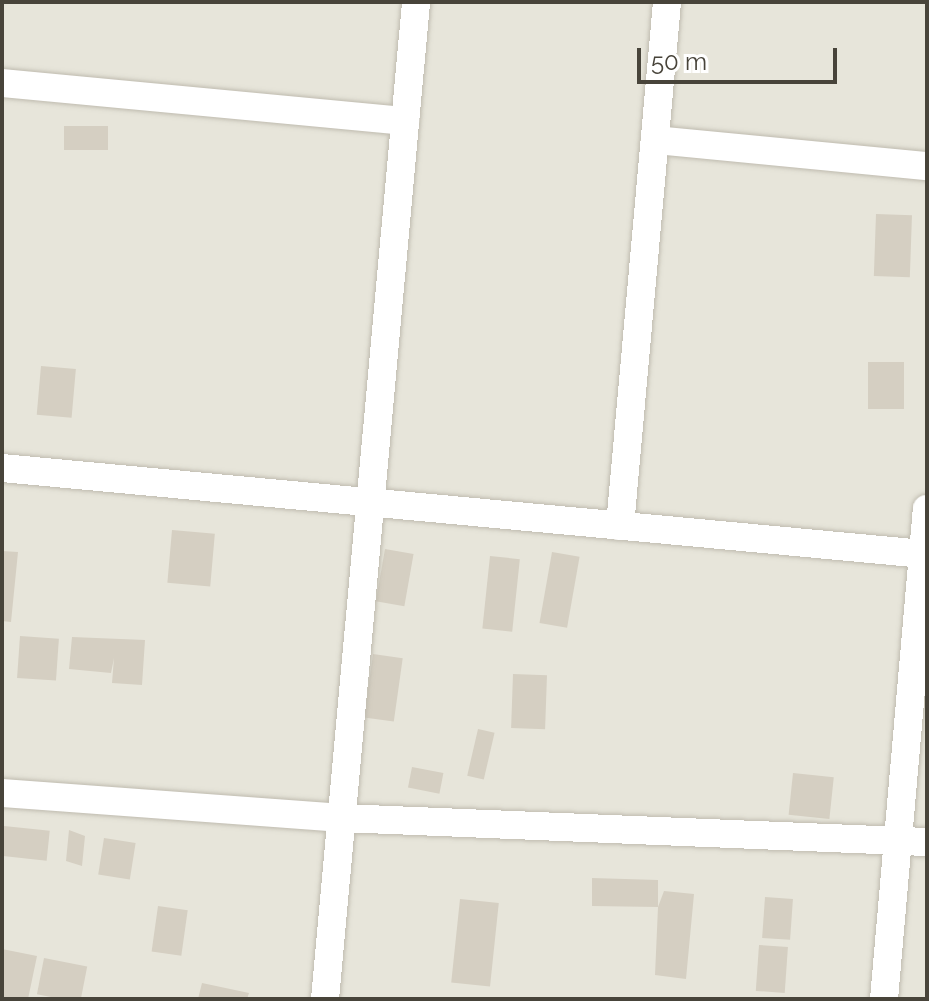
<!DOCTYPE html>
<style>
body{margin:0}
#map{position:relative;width:929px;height:1001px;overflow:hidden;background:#f4f2eb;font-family:Raleway,sans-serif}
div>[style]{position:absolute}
.residential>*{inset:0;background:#e7e5da;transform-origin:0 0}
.building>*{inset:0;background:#d5cfc2;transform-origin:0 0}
.roads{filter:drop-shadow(0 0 2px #bfbbaf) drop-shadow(0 0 2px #bfbbaf)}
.minor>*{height:28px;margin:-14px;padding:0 14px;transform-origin:14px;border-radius:14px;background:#fff}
span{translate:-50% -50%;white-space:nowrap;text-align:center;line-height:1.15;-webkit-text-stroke:6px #fff;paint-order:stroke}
.frame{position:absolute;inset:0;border:4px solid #48443a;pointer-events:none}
.scale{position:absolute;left:637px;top:48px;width:200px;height:36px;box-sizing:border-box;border:4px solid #48443a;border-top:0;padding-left:10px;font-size:24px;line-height:28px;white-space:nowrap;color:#48443a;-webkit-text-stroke:6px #fff;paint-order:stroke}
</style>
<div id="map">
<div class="residential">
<div style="left:2px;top:2px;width:925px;height:997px"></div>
</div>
<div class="building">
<div style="left:64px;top:126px;width:44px;height:24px"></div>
<div style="left:876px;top:214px;width:36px;height:62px;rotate:2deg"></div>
<div style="left:868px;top:362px;width:36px;height:47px"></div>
<div style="left:41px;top:366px;width:35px;height:49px;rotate:5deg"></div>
<div style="left:172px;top:530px;width:43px;height:53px;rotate:5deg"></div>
<div style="left:385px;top:549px;width:29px;height:53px;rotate:10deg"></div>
<div style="clip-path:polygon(2px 551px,18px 552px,11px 622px,2px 621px)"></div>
<div style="left:552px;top:552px;width:28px;height:72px;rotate:10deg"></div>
<div style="left:490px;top:556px;width:30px;height:73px;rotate:6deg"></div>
<div style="left:20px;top:636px;width:39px;height:42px;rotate:4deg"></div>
<div style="clip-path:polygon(72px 637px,145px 640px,142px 685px,112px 683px,114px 658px,111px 673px,69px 669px)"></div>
<div style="left:373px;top:654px;width:30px;height:64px;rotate:8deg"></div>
<div style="left:513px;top:674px;width:34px;height:54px;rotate:2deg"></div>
<div style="left:478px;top:729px;width:17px;height:48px;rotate:13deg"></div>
<div style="left:412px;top:767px;width:32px;height:21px;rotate:11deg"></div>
<div style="left:793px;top:773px;width:41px;height:42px;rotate:6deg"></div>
<div style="left:4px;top:826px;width:46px;height:30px;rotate:6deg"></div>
<div style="clip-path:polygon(69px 830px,85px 836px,82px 866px,66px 861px)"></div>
<div style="left:104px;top:838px;width:32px;height:37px;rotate:9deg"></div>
<div style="clip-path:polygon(592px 878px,658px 880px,658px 907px,664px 891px,694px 894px,686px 979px,655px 975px,658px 907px,592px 906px)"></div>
<div style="left:765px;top:897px;width:28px;height:41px;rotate:4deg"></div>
<div style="left:460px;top:899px;width:39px;height:84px;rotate:6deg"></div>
<div style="left:158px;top:906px;width:30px;height:46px;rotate:8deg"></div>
<div style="left:759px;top:945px;width:29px;height:46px;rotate:4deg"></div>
<div style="clip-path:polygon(2px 949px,37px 956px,28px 999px,2px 999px)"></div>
<div style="left:44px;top:958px;width:44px;height:37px;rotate:11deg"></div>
<div style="clip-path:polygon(202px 983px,249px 993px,247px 999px,198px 999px)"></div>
</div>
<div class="roads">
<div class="minor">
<div style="left:2px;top:83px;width:405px;rotate:5.4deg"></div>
<div style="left:655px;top:140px;width:273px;rotate:5.5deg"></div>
<div style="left:2px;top:468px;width:925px;rotate:5.33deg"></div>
<div style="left:620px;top:526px;width:526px;rotate:-84.87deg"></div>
<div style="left:2px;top:793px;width:341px;rotate:4.2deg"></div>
<div style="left:342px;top:818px;width:585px;rotate:2.35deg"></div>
<div style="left:325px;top:999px;width:1001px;rotate:-84.78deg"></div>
<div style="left:884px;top:999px;width:492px;rotate:-85deg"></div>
</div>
</div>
<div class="frame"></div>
<div class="scale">50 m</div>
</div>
